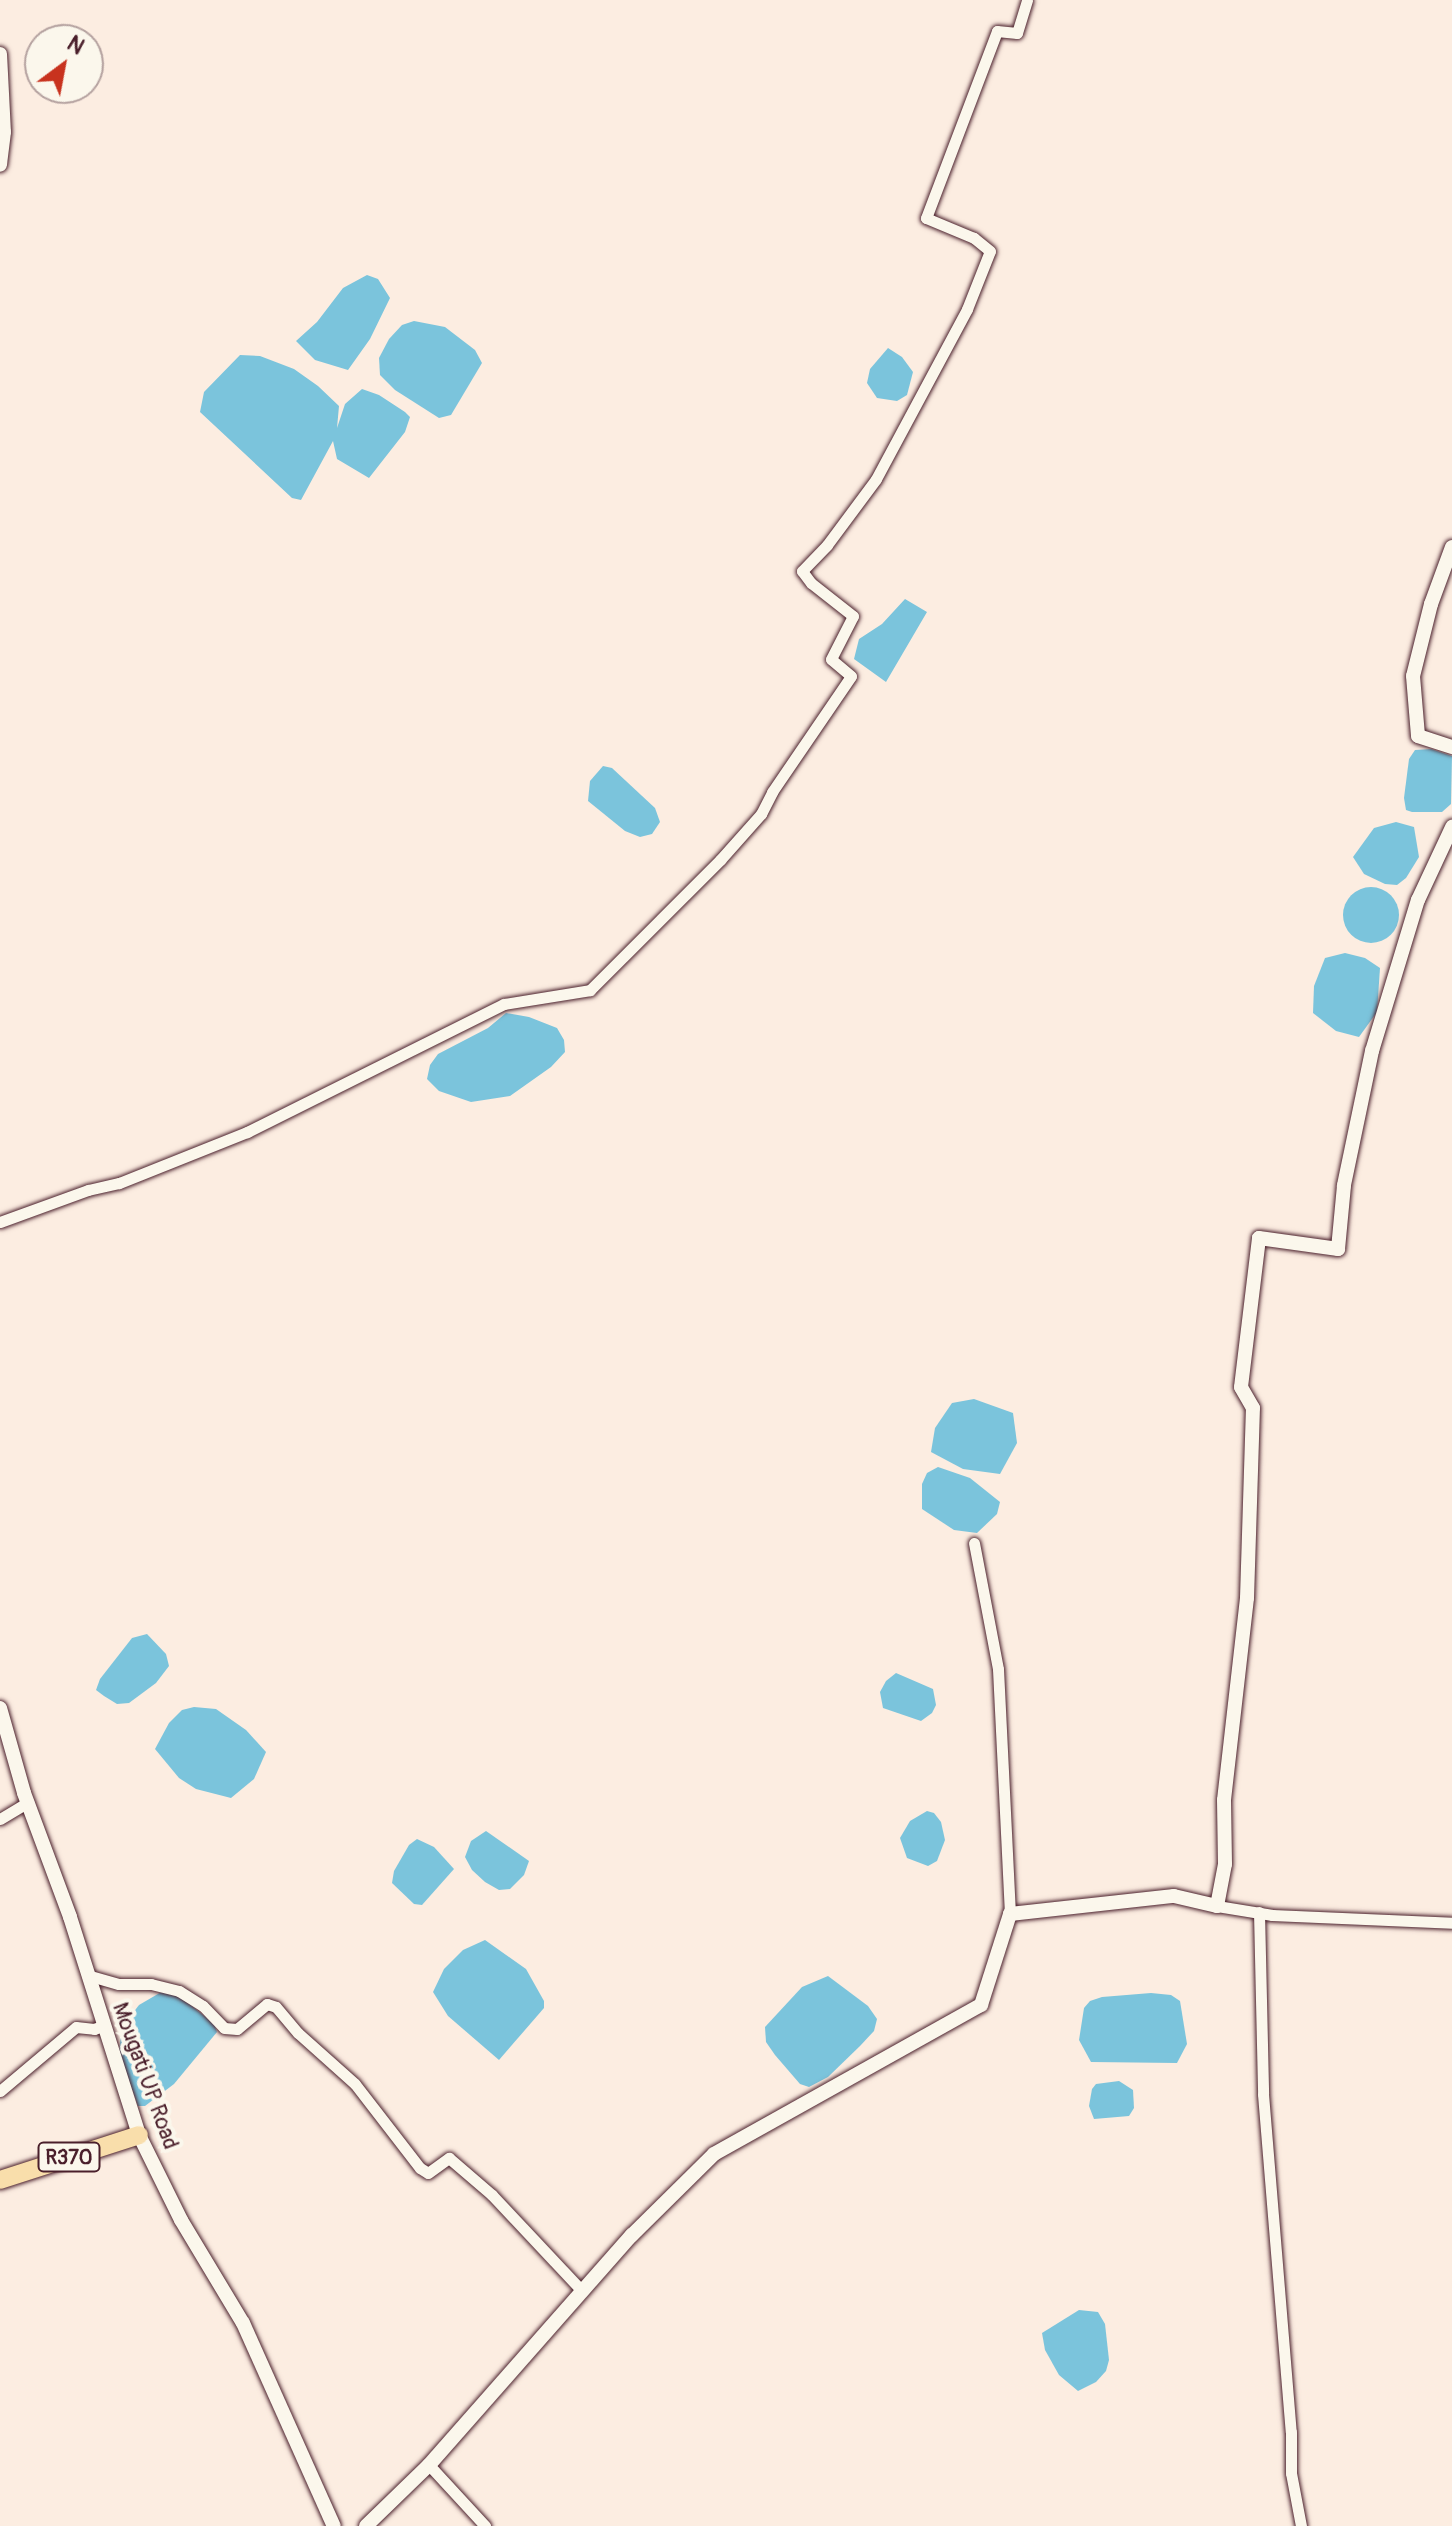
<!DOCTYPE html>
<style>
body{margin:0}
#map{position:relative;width:1452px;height:2526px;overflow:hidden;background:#fcede1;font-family:Pangolin,sans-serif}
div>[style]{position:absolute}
.water>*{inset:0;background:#7bc4dc}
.round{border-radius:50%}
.roads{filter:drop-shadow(0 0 2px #4a1f2b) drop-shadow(0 0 2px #4a1f2b)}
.minor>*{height:11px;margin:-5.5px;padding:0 5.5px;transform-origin:5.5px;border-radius:5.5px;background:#fbf7ec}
.tertiary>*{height:14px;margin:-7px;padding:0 7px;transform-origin:7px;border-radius:7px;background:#fbf7ec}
.primary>*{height:18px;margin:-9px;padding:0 9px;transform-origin:9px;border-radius:9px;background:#f9deab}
span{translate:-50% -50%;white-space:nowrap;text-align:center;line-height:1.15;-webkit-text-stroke:8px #fbf7ec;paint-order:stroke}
.shield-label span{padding:2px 6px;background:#fbf7ec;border:2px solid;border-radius:6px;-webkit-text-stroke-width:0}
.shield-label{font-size:20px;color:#4a1f2b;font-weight:700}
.street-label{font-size:22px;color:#4a1f2b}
.north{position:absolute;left:24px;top:24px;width:80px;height:80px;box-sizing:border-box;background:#fbf7ec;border:2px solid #b4a19f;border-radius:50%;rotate:32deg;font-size:22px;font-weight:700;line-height:32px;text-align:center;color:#4a1f2b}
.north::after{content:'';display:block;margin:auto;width:28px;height:36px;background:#c8321e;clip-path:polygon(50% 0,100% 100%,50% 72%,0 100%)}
</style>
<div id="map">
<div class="water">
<div style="clip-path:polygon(367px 275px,378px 279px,390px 298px,370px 339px,348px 370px,315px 360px,296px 341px,317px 322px,343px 288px)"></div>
<div style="clip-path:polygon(414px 321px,445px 327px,475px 350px,482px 363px,451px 415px,439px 418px,395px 390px,380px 375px,379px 358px,389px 339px,402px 325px)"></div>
<div style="clip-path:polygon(888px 348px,902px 357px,913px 372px,907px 395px,897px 401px,877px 398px,867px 383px,870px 369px)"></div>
<div style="clip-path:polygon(240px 355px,260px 356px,294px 369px,318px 386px,339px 406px,337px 428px,345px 404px,362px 389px,379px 395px,405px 412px,410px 417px,405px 432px,369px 478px,337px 459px,333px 441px,301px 500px,292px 498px,200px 412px,204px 392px)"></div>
<div style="clip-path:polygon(905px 599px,927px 612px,886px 682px,854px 659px,859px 639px,882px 624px)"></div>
<div style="clip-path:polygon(1431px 749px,1452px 756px,1451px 804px,1442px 812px,1412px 812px,1406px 810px,1404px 798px,1409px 759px,1415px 750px)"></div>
<div style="clip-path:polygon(603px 766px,612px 768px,655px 808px,660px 822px,652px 834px,640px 837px,625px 831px,588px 801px,590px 781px)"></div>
<div style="clip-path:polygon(1396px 822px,1414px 827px,1419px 857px,1406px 878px,1397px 885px,1385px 884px,1364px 874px,1353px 857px,1374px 828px)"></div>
<div class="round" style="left:1343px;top:887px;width:56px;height:56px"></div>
<div style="clip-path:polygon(1345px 953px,1365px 958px,1380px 968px,1377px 1012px,1359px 1037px,1336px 1031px,1313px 1013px,1314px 986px,1325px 958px)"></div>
<div style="clip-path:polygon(506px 1013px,529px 1017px,557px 1028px,564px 1040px,565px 1052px,551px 1067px,510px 1096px,471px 1102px,439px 1091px,427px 1079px,430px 1065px,438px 1054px,488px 1028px)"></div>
<div style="clip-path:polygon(974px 1399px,1013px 1413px,1017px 1443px,1000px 1474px,963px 1469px,931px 1452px,935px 1428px,952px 1403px)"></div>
<div style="clip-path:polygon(938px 1467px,970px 1478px,1000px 1502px,997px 1514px,977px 1533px,954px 1530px,922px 1509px,922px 1484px,927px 1473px)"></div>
<div style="clip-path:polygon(147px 1634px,166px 1654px,169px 1666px,156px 1683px,129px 1703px,117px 1704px,104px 1696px,96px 1690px,100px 1679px,132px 1638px)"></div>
<div style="clip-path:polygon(896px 1673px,933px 1689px,936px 1705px,932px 1713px,921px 1721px,883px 1708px,880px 1692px,886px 1681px)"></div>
<div style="clip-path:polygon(194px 1707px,216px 1709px,246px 1730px,266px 1752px,254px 1779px,231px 1798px,196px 1789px,179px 1778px,155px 1749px,169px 1723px,182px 1710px)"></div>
<div style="clip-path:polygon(927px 1811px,934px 1813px,941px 1822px,945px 1840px,937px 1861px,928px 1866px,907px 1858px,900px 1838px,910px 1821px)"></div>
<div style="clip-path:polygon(486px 1831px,529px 1861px,524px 1875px,510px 1889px,499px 1890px,485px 1882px,472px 1870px,465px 1857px,471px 1841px)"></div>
<div style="clip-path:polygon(417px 1839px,434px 1847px,454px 1869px,422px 1905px,414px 1904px,392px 1883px,394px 1871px,409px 1845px)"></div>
<div style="clip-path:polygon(485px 1940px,526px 1969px,544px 2001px,544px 2008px,499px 2060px,448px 2016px,433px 1992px,444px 1969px,463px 1950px)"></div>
<div style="clip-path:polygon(828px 1976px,868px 2006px,877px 2019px,874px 2031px,860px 2046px,828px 2077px,809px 2087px,800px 2084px,775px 2055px,766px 2042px,765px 2027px,802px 1987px)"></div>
<div style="clip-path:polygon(163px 1991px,177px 1994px,214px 2024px,217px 2032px,174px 2084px,145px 2106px,138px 2106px,119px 2052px,122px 2027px,139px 2005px)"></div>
<div style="clip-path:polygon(1151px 1993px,1171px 1995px,1180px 2001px,1187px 2044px,1177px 2063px,1091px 2062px,1079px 2040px,1084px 2008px,1090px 2001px,1102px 1997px)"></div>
<div style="clip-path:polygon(1119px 2081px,1133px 2090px,1134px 2108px,1129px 2116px,1094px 2119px,1089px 2106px,1092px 2089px,1096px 2084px)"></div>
<div style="clip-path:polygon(1079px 2310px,1098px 2312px,1105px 2324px,1109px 2360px,1106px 2371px,1096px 2382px,1078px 2391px,1059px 2375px,1045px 2350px,1042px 2333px)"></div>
</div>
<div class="roads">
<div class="minor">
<div style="left:0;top:1222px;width:94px;rotate:-20deg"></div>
<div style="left:88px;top:1190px;width:32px;rotate:-13deg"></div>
<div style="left:119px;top:1183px;width:138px;rotate:-21.7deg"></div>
<div style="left:247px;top:1132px;width:287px;rotate:-26.5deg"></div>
<div style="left:504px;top:1004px;width:87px;rotate:-9.2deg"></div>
<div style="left:590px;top:990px;width:184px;rotate:-45deg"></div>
<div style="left:720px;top:860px;width:62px;rotate:-48.3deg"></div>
<div style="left:761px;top:814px;width:25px;rotate:-63deg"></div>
<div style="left:772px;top:792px;width:140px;rotate:-55.7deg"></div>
<div style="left:851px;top:676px;width:26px;rotate:-140deg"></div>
<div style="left:831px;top:659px;width:48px;rotate:-62.9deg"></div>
<div style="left:853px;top:616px;width:53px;rotate:-141.8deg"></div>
<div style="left:811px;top:583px;width:15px;rotate:-127deg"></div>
<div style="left:802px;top:571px;width:36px;rotate:-46deg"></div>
<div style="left:827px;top:545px;width:82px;rotate:-53.4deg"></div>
<div style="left:876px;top:479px;width:193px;rotate:-61.8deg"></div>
<div style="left:967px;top:309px;width:62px;rotate:-68.4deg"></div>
<div style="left:990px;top:251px;width:21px;rotate:-141deg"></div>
<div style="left:974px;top:238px;width:52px;rotate:-157.4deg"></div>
<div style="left:926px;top:218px;width:200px;rotate:-69.2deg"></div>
<div style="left:997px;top:31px;width:20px;rotate:6deg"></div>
<div style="left:1017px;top:33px;width:34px;rotate:-73deg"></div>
<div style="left:974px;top:1543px;width:128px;rotate:79.2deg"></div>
<div style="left:998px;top:1669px;width:245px;rotate:87.2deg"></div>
<div style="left:0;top:1819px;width:33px;rotate:-31deg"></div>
<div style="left:1217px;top:1906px;width:56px;rotate:9.3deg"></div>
<div style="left:1272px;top:1915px;width:180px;rotate:2.5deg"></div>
<div style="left:1259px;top:1912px;width:182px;rotate:88.7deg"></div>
<div style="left:1263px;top:2094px;width:339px;rotate:85.3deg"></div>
<div style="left:1291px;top:2432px;width:41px;rotate:90deg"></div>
<div style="left:1291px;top:2473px;width:54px;rotate:79.3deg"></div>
<div style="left:87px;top:1975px;width:33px;rotate:16deg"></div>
<div style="left:119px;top:1984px;width:32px"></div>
<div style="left:151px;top:1984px;width:29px;rotate:14deg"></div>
<div style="left:179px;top:1991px;width:28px;rotate:32deg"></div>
<div style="left:203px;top:2006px;width:30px;rotate:46deg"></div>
<div style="left:224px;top:2028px;width:13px;rotate:4deg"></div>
<div style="left:237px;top:2029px;width:39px;rotate:-40deg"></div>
<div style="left:267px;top:2004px;width:9px;rotate:18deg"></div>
<div style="left:276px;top:2007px;width:34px;rotate:50deg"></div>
<div style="left:298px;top:2033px;width:76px;rotate:41.8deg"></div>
<div style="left:355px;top:2084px;width:106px;rotate:52.3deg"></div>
<div style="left:420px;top:2168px;width:9px;rotate:32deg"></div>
<div style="left:428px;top:2173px;width:26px;rotate:-36deg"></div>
<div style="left:449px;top:2158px;width:57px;rotate:40.7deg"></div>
<div style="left:492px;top:2195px;width:132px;rotate:46.8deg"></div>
<div style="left:0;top:2091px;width:99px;rotate:-40.1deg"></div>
<div style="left:76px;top:2027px;width:18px;rotate:6deg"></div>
<div style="left:94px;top:2029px;width:9px;rotate:-21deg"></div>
<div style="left:429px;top:2465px;width:83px;rotate:47.4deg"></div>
</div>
<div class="tertiary">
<div style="left:0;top:54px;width:78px;rotate:87.1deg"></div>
<div style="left:4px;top:132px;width:33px;rotate:97deg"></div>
<div style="left:1452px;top:547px;width:61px;rotate:110.2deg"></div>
<div style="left:1431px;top:604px;width:74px;rotate:104deg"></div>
<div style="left:1413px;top:676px;width:60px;rotate:85.2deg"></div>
<div style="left:1418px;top:736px;width:36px;rotate:18deg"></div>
<div style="left:0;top:1708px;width:88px;rotate:74.2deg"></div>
<div style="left:24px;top:1793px;width:132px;rotate:69.6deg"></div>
<div style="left:70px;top:1917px;width:229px;rotate:72.4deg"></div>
<div style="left:139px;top:2135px;width:95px;rotate:63.7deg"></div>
<div style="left:181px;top:2220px;width:120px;rotate:59deg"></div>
<div style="left:243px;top:2323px;width:222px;rotate:65.9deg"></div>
<div style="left:366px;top:2526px;width:88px;rotate:-44.1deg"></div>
<div style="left:429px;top:2465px;width:307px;rotate:-48.6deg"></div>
<div style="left:632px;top:2235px;width:115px;rotate:-44.6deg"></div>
<div style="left:714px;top:2154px;width:306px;rotate:-29.2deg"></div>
<div style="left:981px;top:2005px;width:96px;rotate:-72.3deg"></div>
<div style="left:1010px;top:1914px;width:165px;rotate:-6.3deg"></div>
<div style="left:1174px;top:1896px;width:44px;rotate:13.1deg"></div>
<div style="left:1217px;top:1906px;width:43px;rotate:-79.2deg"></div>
<div style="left:1225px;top:1864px;width:64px;rotate:-90.9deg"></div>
<div style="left:1224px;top:1800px;width:203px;rotate:-83.5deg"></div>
<div style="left:1247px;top:1598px;width:190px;rotate:-88.2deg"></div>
<div style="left:1253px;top:1408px;width:24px;rotate:-120deg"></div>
<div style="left:1241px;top:1387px;width:150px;rotate:-83.1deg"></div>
<div style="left:1259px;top:1238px;width:80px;rotate:7.9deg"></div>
<div style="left:1338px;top:1249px;width:64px;rotate:-84.6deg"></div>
<div style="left:1344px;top:1185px;width:137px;rotate:-78.2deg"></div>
<div style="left:1372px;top:1051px;width:158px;rotate:-73.1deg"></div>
<div style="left:1418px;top:900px;width:81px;rotate:-65deg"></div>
</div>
<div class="primary">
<div style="left:0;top:2180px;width:146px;rotate:-17.9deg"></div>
</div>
</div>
<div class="shield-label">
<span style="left:69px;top:2157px">R370</span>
</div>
<div class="street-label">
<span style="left:145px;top:2076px;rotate:70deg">Mougati UP Road</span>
</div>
<div class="north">N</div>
</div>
